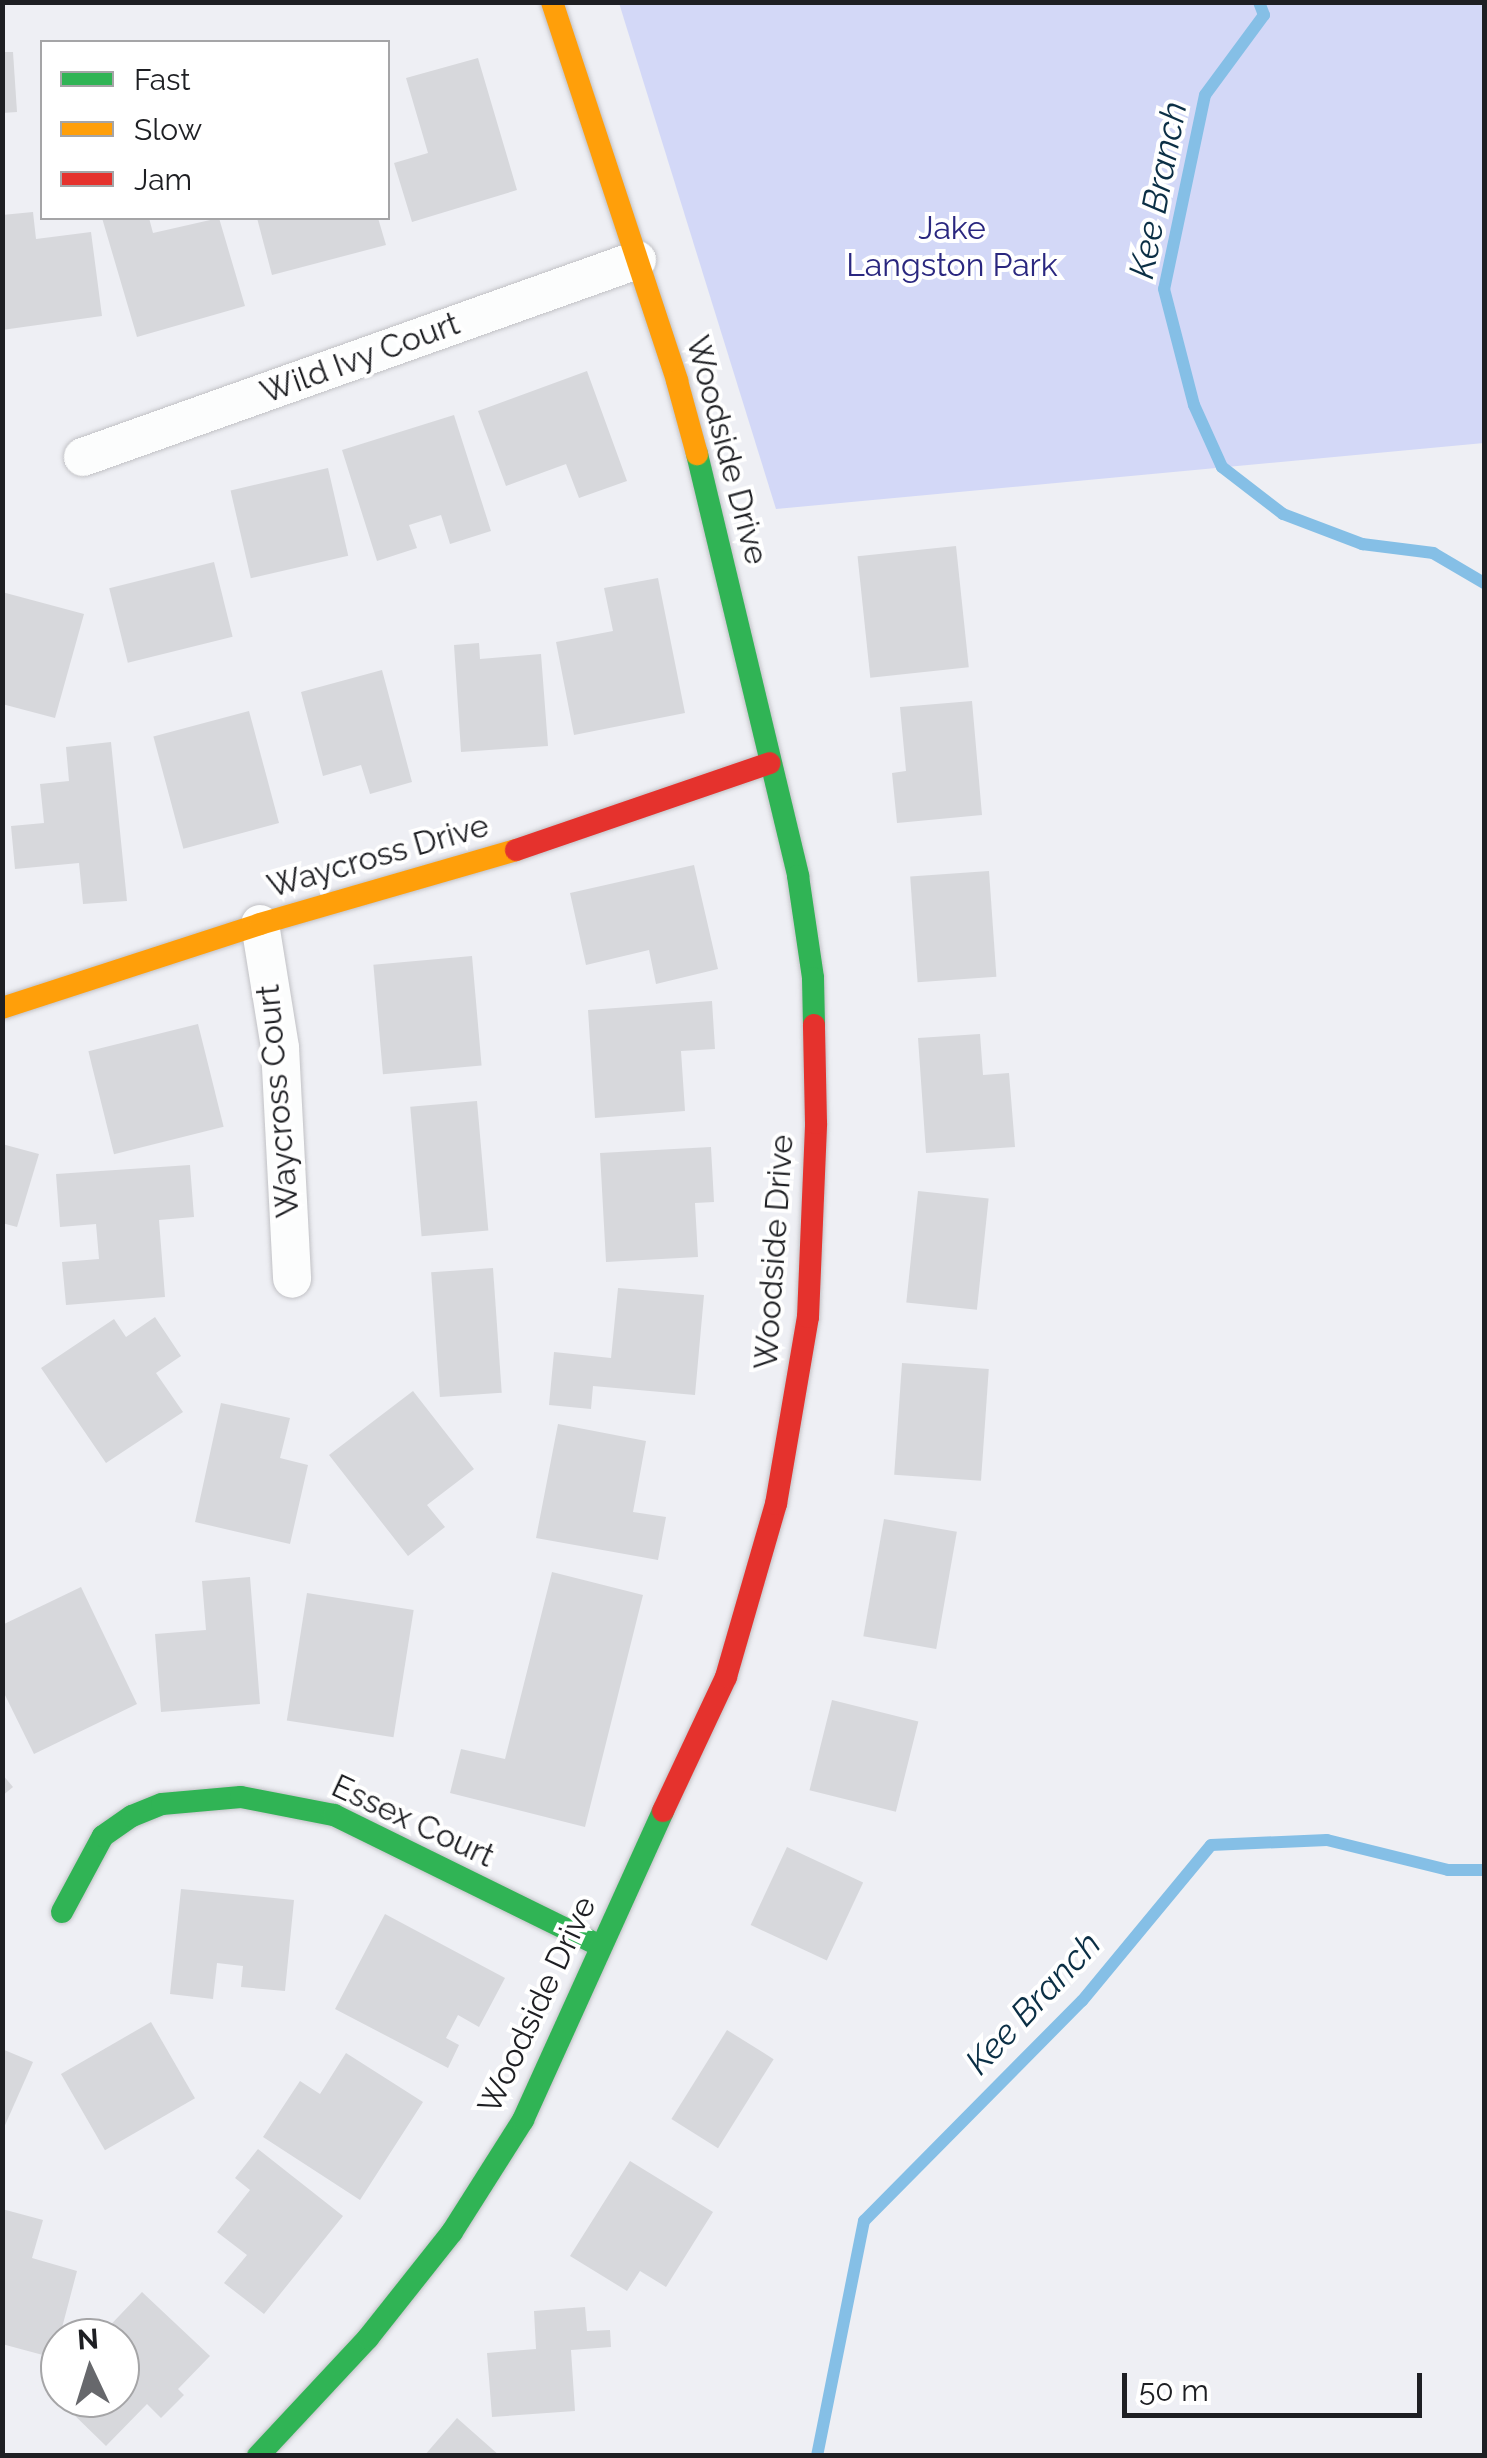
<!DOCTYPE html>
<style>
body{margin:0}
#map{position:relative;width:1487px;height:2458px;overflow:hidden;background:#eeeff4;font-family:Raleway,sans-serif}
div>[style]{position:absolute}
.green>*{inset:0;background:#d3d8f7}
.stream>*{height:12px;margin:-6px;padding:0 6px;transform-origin:6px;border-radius:6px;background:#85bfe6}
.building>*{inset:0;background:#d7d8dc;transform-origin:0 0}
.roads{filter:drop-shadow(0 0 2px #c1c1c5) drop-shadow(0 0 2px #c1c1c5)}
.street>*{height:38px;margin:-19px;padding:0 19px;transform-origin:19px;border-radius:19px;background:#fcfdfd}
.fast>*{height:22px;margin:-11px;padding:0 11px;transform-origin:11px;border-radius:11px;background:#30b455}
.slow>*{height:22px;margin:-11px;padding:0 11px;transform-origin:11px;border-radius:11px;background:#ff9f0a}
.jam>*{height:22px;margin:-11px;padding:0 11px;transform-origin:11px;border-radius:11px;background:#e5322d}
span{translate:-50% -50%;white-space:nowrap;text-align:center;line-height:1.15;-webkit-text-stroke:8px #fff;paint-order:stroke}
.park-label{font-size:32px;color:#2a277f}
.street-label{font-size:32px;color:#1e1f23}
.water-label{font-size:35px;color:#0b2f45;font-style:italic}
.frame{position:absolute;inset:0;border:5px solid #1e1f23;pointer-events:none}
.legend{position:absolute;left:40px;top:40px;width:350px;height:180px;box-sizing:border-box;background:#fff;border:2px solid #a5a5a7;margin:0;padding:12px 18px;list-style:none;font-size:30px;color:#1e1f23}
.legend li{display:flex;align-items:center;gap:20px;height:50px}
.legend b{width:50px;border:2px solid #a5a5a7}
.north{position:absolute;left:40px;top:2318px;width:100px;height:100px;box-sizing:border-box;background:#fff;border:2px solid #a5a5a7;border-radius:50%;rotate:356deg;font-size:28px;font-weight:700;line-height:40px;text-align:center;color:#1e1f23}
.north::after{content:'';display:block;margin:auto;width:35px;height:45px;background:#67686c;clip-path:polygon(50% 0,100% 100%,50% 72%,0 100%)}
.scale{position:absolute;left:1122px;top:2373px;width:300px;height:45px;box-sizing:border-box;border:5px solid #1e1f23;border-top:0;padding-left:12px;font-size:30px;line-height:35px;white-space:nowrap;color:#1e1f23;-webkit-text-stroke:8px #fff;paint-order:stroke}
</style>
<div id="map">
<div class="green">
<div style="clip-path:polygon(619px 3px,1484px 3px,1484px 443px,776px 509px)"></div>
</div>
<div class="stream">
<div style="left:1259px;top:2px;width:14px;rotate:69deg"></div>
<div style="left:1264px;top:15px;width:99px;rotate:126.4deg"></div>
<div style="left:1205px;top:95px;width:198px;rotate:101.9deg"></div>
<div style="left:1164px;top:289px;width:120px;rotate:75.5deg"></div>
<div style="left:1194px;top:405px;width:68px;rotate:65.7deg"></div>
<div style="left:1222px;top:467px;width:77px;rotate:37.6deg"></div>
<div style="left:1283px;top:514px;width:85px;rotate:20.8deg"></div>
<div style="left:1362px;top:544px;width:72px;rotate:7.2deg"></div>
<div style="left:1433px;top:553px;width:59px;rotate:30.5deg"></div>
<div style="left:817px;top:2456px;width:240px;rotate:-78.7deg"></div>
<div style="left:864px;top:2221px;width:310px;rotate:-45.3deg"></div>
<div style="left:1082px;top:2001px;width:202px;rotate:-50.4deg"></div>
<div style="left:1211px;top:1845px;width:116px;rotate:-2.5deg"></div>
<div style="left:1327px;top:1840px;width:125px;rotate:13.9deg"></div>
<div style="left:1448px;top:1870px;width:36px"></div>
</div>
<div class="building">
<div style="clip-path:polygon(2px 52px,13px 52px,17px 112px,2px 113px)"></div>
<div style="clip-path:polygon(478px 58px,517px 190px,412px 222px,394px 163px,428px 153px,406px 78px)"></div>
<div style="clip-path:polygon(33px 212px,36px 239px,91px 232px,102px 316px,2px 330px,2px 215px)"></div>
<div style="clip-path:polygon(102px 218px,149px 218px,153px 233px,219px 218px,245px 306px,137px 337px)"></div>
<div style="clip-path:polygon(257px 218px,378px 218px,386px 245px,272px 275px)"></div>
<div style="clip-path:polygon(587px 371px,627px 481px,579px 498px,566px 464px,506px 486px,478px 411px)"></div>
<div style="clip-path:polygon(454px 415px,491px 531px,450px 544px,441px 515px,409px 525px,417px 548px,377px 561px,342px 450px)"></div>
<div style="left:328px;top:468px;width:90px;height:100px;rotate:77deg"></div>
<div style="left:956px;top:546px;width:122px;height:99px;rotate:84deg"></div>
<div style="left:214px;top:562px;width:77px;height:108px;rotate:76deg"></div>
<div style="clip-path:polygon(658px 578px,685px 713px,574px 735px,556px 642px,613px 631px,604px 588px)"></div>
<div style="clip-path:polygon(2px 592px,84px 614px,55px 718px,2px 704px)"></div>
<div style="clip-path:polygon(479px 643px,480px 659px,541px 654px,548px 746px,461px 752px,454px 645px)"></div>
<div style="clip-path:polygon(382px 670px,412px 782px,370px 794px,361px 765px,323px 776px,301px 692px)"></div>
<div style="clip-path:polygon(972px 701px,982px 815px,897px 823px,892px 773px,906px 771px,900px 707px)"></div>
<div style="left:249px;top:711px;width:116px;height:99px;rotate:75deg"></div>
<div style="clip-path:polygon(111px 742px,127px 901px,83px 904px,79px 863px,15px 869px,11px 826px,44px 823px,40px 784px,69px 781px,66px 747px)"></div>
<div style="clip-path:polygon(694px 865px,718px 969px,656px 984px,649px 950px,586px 965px,570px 893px)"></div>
<div style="left:989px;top:871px;width:106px;height:79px;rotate:86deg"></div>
<div style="left:472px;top:956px;width:110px;height:99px;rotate:85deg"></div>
<div style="clip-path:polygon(712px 1001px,715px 1049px,681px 1051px,685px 1111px,595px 1118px,588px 1010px)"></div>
<div style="left:198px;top:1024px;width:106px;height:113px;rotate:76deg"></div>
<div style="clip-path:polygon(980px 1034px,983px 1075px,1009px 1073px,1015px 1147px,926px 1153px,918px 1038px)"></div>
<div style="left:477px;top:1101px;width:130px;height:67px;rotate:85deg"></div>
<div style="clip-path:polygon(2px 1144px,39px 1154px,17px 1227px,2px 1223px)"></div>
<div style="clip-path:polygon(711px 1147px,714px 1202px,695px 1203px,698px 1257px,606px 1262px,600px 1153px)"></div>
<div style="clip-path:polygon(190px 1165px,194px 1217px,159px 1220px,165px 1297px,66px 1305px,62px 1262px,99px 1259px,96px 1224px,60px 1227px,56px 1174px)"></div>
<div style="left:918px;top:1191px;width:71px;height:112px;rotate:6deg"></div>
<div style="left:493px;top:1268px;width:125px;height:62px;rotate:86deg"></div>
<div style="clip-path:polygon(618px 1288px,704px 1295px,695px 1395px,593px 1386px,591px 1409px,549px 1405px,554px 1352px,611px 1358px)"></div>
<div style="clip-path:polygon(155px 1317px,181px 1356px,156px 1373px,183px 1412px,106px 1463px,41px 1368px,114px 1319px,126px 1337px)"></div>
<div style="left:902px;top:1363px;width:87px;height:112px;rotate:4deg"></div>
<div style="clip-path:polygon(413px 1391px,474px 1469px,427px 1505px,445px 1527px,408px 1556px,329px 1455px)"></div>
<div style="clip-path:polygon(221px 1403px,290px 1418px,280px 1458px,308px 1465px,290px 1544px,195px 1522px)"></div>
<div style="clip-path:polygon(558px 1424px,646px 1441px,633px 1512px,666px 1517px,658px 1560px,536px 1538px)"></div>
<div style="left:884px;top:1519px;width:74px;height:119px;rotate:10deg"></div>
<div style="clip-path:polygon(552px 1572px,643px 1595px,585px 1827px,450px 1793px,461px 1749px,505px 1759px)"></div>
<div style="clip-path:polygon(250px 1577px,260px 1704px,161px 1712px,155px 1634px,206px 1630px,202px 1581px)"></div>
<div style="clip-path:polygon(81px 1587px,137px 1704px,34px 1754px,2px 1689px,2px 1625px)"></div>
<div style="left:307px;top:1593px;width:108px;height:129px;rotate:9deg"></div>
<div style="left:832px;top:1700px;width:89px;height:93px;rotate:14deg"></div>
<div style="clip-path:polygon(2px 1774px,13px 1787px,2px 1796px)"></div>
<div style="left:787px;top:1847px;width:84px;height:86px;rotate:25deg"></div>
<div style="clip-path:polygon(181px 1889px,294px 1900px,285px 1991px,241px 1987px,243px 1966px,217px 1963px,213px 1999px,170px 1994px)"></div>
<div style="clip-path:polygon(385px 1914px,505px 1978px,479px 2027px,458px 2015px,446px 2038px,459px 2045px,448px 2068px,335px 2009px)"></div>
<div style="left:151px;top:2022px;width:88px;height:104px;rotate:60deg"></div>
<div style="left:727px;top:2030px;width:55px;height:105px;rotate:32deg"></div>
<div style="clip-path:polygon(2px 2049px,33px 2062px,2px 2132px)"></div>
<div style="clip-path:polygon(346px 2053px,423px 2102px,360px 2200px,263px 2137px,300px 2081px,320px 2094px)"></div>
<div style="clip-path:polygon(258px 2149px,343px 2216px,264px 2314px,224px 2283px,247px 2255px,217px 2232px,250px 2190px,235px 2178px)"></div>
<div style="clip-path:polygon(630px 2161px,713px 2212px,666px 2287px,640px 2271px,627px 2291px,570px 2256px)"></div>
<div style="clip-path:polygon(2px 2209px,43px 2220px,32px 2258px,77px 2271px,54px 2358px,2px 2344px)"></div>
<div style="clip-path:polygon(142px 2292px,210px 2356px,178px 2389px,184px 2395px,161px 2418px,147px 2404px,106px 2446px,67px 2408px,77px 2398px,120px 2398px,120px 2338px,98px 2338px)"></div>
<div style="clip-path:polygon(585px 2307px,587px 2331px,610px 2330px,611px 2347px,571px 2350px,575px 2411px,492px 2417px,487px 2353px,536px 2349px,534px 2311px)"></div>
<div style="clip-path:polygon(457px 2418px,500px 2456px,424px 2456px)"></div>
</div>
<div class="roads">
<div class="street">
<div style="left:83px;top:457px;width:588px;rotate:-19.58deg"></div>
<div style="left:260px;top:924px;width:126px;rotate:80.8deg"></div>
<div style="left:280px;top:1048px;width:231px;rotate:87deg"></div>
</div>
<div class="fast">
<div style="left:697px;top:454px;width:434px;rotate:76.5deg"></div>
<div style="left:798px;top:876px;width:103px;rotate:81.6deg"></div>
<div style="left:813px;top:978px;width:47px;rotate:88.8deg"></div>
<div style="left:62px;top:1912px;width:86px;rotate:-61.7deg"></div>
<div style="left:103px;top:1836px;width:35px;rotate:-35deg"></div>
<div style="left:132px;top:1816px;width:32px;rotate:-22deg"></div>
<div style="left:162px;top:1804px;width:79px;rotate:-5.1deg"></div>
<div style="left:241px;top:1797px;width:95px;rotate:11deg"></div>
<div style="left:334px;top:1815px;width:297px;rotate:26.2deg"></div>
<div style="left:258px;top:2456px;width:161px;rotate:-47deg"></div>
<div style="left:368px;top:2338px;width:135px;rotate:-51.6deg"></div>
<div style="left:452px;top:2232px;width:133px;rotate:-57.6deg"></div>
<div style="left:523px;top:2120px;width:339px;rotate:-65.6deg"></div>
</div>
<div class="slow">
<div style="left:552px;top:2px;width:399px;rotate:71.7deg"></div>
<div style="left:677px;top:381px;width:76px;rotate:74.7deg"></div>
<div style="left:2px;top:1008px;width:271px;rotate:-18deg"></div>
<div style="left:260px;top:924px;width:266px;rotate:-16.1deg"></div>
</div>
<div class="jam">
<div style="left:516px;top:850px;width:268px;rotate:-18.9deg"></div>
<div style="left:663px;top:1811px;width:148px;rotate:-64.8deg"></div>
<div style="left:726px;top:1677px;width:180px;rotate:-73.9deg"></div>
<div style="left:776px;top:1504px;width:190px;rotate:-80.3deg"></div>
<div style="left:808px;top:1317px;width:194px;rotate:-87.6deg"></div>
<div style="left:816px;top:1123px;width:98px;rotate:-91.2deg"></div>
</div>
</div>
<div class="park-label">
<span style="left:952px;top:247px">Jake<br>Langston Park</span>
</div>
<div class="street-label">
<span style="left:360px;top:358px;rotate:-20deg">Wild Ivy Court</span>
<span style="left:727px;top:450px;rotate:75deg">Woodside Drive</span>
<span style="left:378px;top:856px;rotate:-16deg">Waycross Drive</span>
<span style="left:278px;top:1101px;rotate:-95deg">Waycross Court</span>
<span style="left:774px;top:1252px;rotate:-86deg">Woodside Drive</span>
<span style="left:413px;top:1821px;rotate:25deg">Essex Court</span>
<span style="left:537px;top:2005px;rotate:-65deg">Woodside Drive</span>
</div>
<div class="water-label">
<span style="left:1158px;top:190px;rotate:-79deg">Kee Branch</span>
<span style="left:1033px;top:2003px;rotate:-47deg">Kee Branch</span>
</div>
<div class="frame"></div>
<ul class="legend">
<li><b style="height:12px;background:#30b455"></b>Fast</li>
<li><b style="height:12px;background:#ff9f0a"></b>Slow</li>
<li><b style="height:12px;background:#e5322d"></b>Jam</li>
</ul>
<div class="north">N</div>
<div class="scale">50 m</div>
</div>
